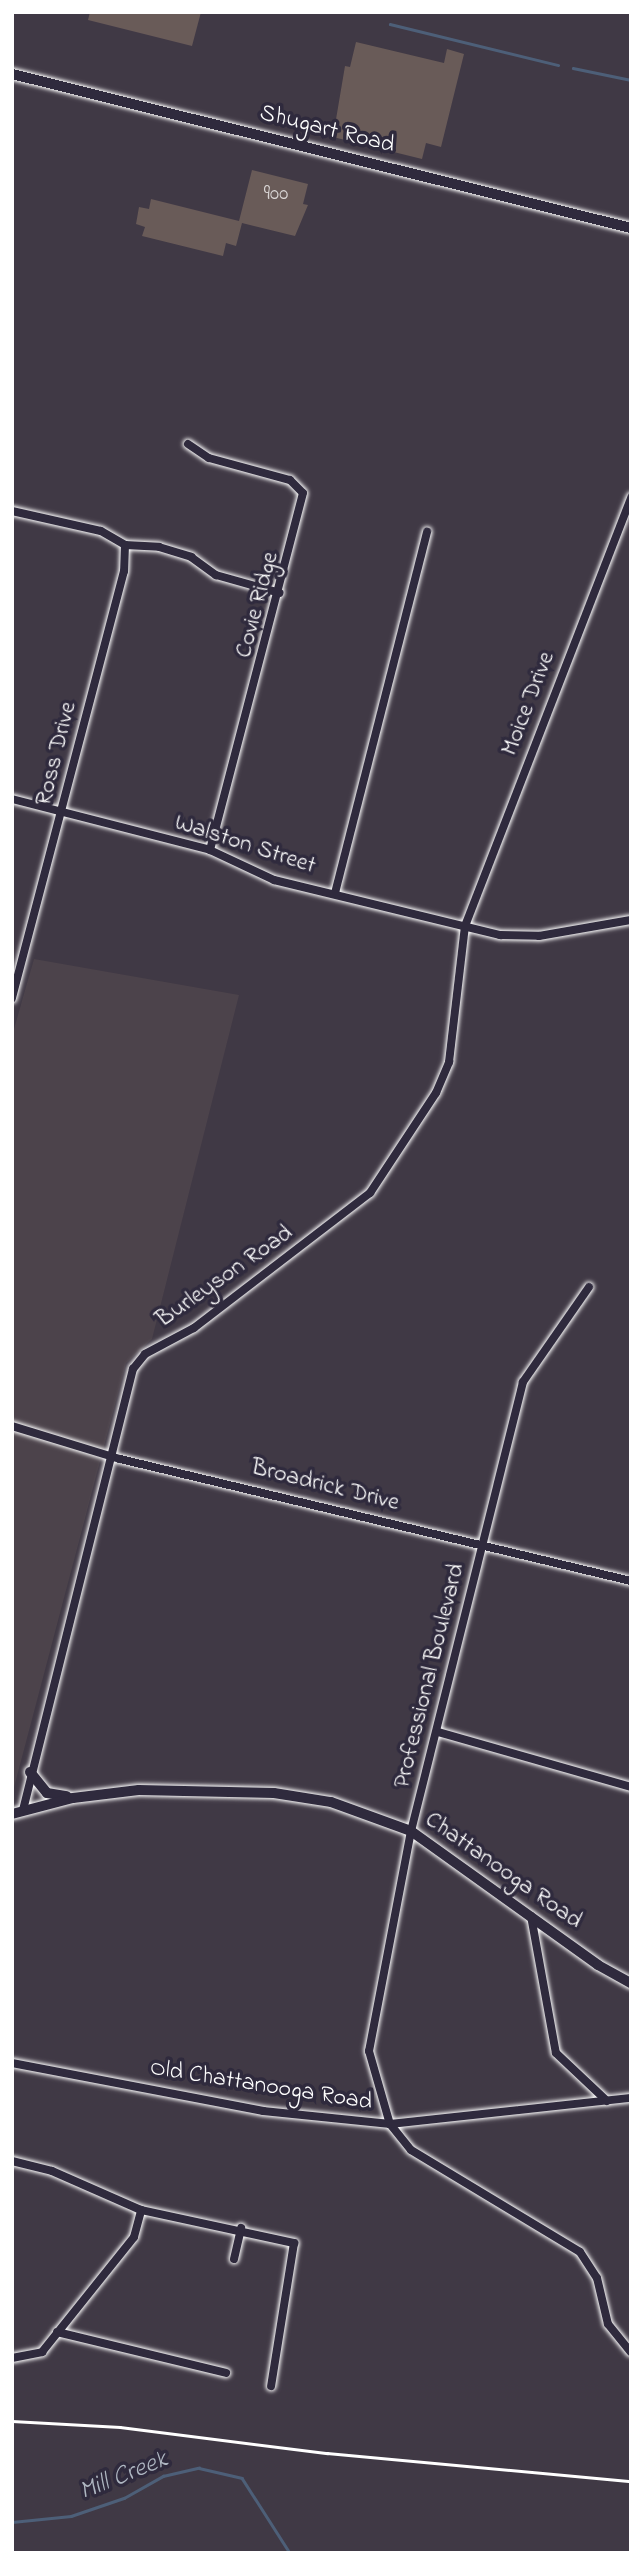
<!DOCTYPE html>
<style>
body{margin:0}
#map{position:relative;width:643px;height:2565px;overflow:hidden;background:#403945;font-family:"Indie Flower",sans-serif}
div>[style]{position:absolute}
.built>*{inset:0;background:#4c434b}
.stream>*{height:2.5px;margin:-1.25px;padding:0 1.25px;transform-origin:1.25px;border-radius:1.25px;background:#4d5f78}
.building>*{inset:0;background:#695b58}
.roads{filter:drop-shadow(0 0 2px #fff) drop-shadow(0 0 2px #fff)}
.minor>*{height:8px;margin:-4px;padding:0 4px;transform-origin:4px;border-radius:4px;background:#2f2a3d}
.tertiary>*{height:10px;margin:-5px;padding:0 5px;transform-origin:5px;border-radius:5px;background:#2f2a3d}
.secondary>*{height:10px;margin:-5px;padding:0 5px;transform-origin:5px;border-radius:5px;background:#2f2a3d}
.rail>*{height:2.5px;margin:-1.25px;padding:0 1.25px;transform-origin:1.25px;border-radius:1.25px;background:#fff}
span{translate:-50% -50%;white-space:nowrap;text-align:center;line-height:1.15;-webkit-text-stroke:7px #2f2a3d;paint-order:stroke}
.number-label{font-size:21px;color:#dad6d5}
.number-label span{-webkit-text-stroke-width:0}
.street-label{font-size:24px;color:#fff}
.water-label{font-size:26px;color:#afb7c2;font-style:italic}
.frame{position:absolute;inset:0;border:14px solid #fff;pointer-events:none}
</style>
<div id="map">
<div class="built">
<div style="clip-path:polygon(34px 959px,239px 995px,152px 1339px,126px 1363px,12px 1795px,12px 1036px)"></div>
</div>
<div class="stream">
<div style="left:390px;top:24px;width:173px;rotate:13.7deg"></div>
<div style="left:573px;top:68px;width:59px;rotate:11.7deg"></div>
<div style="left:12px;top:2522px;width:59px;rotate:-5.8deg"></div>
<div style="left:71px;top:2516px;width:56px;rotate:-18.8deg"></div>
<div style="left:124px;top:2498px;width:45px;rotate:-29.4deg"></div>
<div style="left:163px;top:2476px;width:37px;rotate:-13deg"></div>
<div style="left:199px;top:2468px;width:44px;rotate:13.1deg"></div>
<div style="left:242px;top:2478px;width:89px;rotate:57.4deg"></div>
</div>
<div class="building">
<div style="clip-path:polygon(90px 12px,201px 12px,192px 46px,88px 20px)"></div>
<div style="clip-path:polygon(356px 42px,444px 63px,447px 49px,464px 54px,441px 147px,426px 143px,422px 159px,333px 137px,345px 66px,350px 67px)"></div>
<div style="clip-path:polygon(252px 170px,308px 184px,303px 204px,308px 205px,295px 236px,242px 223px,236px 246px,226px 243px,223px 256px,142px 236px,145px 227px,136px 224px,139px 207px,149px 209px,151px 199px,239px 221px)"></div>
</div>
<div class="roads">
<div class="minor">
<div style="left:188px;top:444px;width:25px;rotate:34deg"></div>
<div style="left:209px;top:458px;width:84px;rotate:15.2deg"></div>
<div style="left:290px;top:480px;width:18px;rotate:45deg"></div>
<div style="left:303px;top:493px;width:369px;rotate:104.6deg"></div>
<div style="left:12px;top:511px;width:91px;rotate:12.7deg"></div>
<div style="left:101px;top:531px;width:28px;rotate:30deg"></div>
<div style="left:125px;top:545px;width:26px;rotate:92deg"></div>
<div style="left:124px;top:571px;width:442px;rotate:104.7deg"></div>
<div style="left:125px;top:545px;width:34px;rotate:3deg"></div>
<div style="left:159px;top:547px;width:34px;rotate:17deg"></div>
<div style="left:191px;top:557px;width:31px;rotate:36deg"></div>
<div style="left:216px;top:575px;width:66px;rotate:15.7deg"></div>
<div style="left:12px;top:799px;width:204px;rotate:14.4deg"></div>
<div style="left:210px;top:850px;width:71px;rotate:25.1deg"></div>
<div style="left:274px;top:880px;width:233px;rotate:13.7deg"></div>
<div style="left:500px;top:935px;width:39px;rotate:1deg"></div>
<div style="left:539px;top:936px;width:93px;rotate:-9.9deg"></div>
<div style="left:335px;top:893px;width:373px;rotate:-75.7deg"></div>
<div style="left:589px;top:1287px;width:116px;rotate:124.8deg"></div>
<div style="left:523px;top:1382px;width:463px;rotate:104deg"></div>
<div style="left:411px;top:1831px;width:224px;rotate:100.8deg"></div>
<div style="left:369px;top:2051px;width:76px;rotate:74deg"></div>
<div style="left:390px;top:2124px;width:33px;rotate:51deg"></div>
<div style="left:411px;top:2150px;width:197px;rotate:31.1deg"></div>
<div style="left:580px;top:2252px;width:31px;rotate:57deg"></div>
<div style="left:597px;top:2278px;width:47px;rotate:76.6deg"></div>
<div style="left:608px;top:2324px;width:36px;rotate:51deg"></div>
<div style="left:12px;top:1426px;width:113px;rotate:17deg"></div>
<div style="left:120px;top:1459px;width:525px;rotate:13.43deg"></div>
<div style="left:438px;top:1732px;width:201px;rotate:15.9deg"></div>
<div style="left:23px;top:1810px;width:455px;rotate:-76deg"></div>
<div style="left:133px;top:1369px;width:19px;rotate:-51deg"></div>
<div style="left:145px;top:1354px;width:55px;rotate:-28deg"></div>
<div style="left:194px;top:1328px;width:222px;rotate:-37.5deg"></div>
<div style="left:370px;top:1193px;width:120px;rotate:-56.6deg"></div>
<div style="left:436px;top:1093px;width:34px;rotate:-67deg"></div>
<div style="left:449px;top:1062px;width:137px;rotate:-83.3deg"></div>
<div style="left:465px;top:926px;width:460px;rotate:-68.8deg"></div>
<div style="left:531px;top:1916px;width:139px;rotate:79.7deg"></div>
<div style="left:556px;top:2053px;width:70px;rotate:43.3deg"></div>
<div style="left:12px;top:2063px;width:256px;rotate:10.8deg"></div>
<div style="left:263px;top:2111px;width:128px;rotate:5.8deg"></div>
<div style="left:390px;top:2124px;width:242px;rotate:-6.2deg"></div>
<div style="left:12px;top:2161px;width:41px;rotate:14deg"></div>
<div style="left:52px;top:2171px;width:97px;rotate:23.7deg"></div>
<div style="left:141px;top:2210px;width:157px;rotate:12.2deg"></div>
<div style="left:294px;top:2243px;width:145px;rotate:99.1deg"></div>
<div style="left:234px;top:2259px;width:32px;rotate:-77deg"></div>
<div style="left:57px;top:2332px;width:174px;rotate:13.6deg"></div>
<div style="left:12px;top:2358px;width:31px;rotate:-11deg"></div>
<div style="left:42px;top:2352px;width:147px;rotate:-51.3deg"></div>
<div style="left:134px;top:2237px;width:28px;rotate:-75deg"></div>
</div>
<div class="tertiary">
<div style="left:12px;top:74px;width:638px;rotate:13.97deg"></div>
</div>
<div class="secondary">
<div style="left:30px;top:1772px;width:27px;rotate:51deg"></div>
<div style="left:47px;top:1793px;width:20px;rotate:9deg"></div>
<div style="left:12px;top:1814px;width:63px;rotate:-14.7deg"></div>
<div style="left:73px;top:1798px;width:66px;rotate:-6.9deg"></div>
<div style="left:139px;top:1790px;width:135px;rotate:1.3deg"></div>
<div style="left:274px;top:1793px;width:58px;rotate:9deg"></div>
<div style="left:331px;top:1802px;width:85px;rotate:19.9deg"></div>
<div style="left:411px;top:1831px;width:230px;rotate:35.6deg"></div>
<div style="left:598px;top:1965px;width:38px;rotate:29deg"></div>
</div>
</div>
<div class="rail">
<div style="left:12px;top:2421px;width:108px;rotate:3.2deg"></div>
<div style="left:120px;top:2427px;width:209px;rotate:7.2deg"></div>
<div style="left:327px;top:2453px;width:305px;rotate:5.3deg"></div>
</div>
<div class="number-label">
<span style="left:276px;top:194px">900</span>
</div>
<div class="street-label">
<span style="left:327px;top:130px;rotate:14deg">Shugart Road</span>
<span style="left:258px;top:605px;rotate:-75deg">Covie Ridge</span>
<span style="left:529px;top:704px;rotate:-69deg">Moice Drive</span>
<span style="left:57px;top:754px;rotate:-76deg">Ross Drive</span>
<span style="left:245px;top:845px;rotate:18deg">Walston Street</span>
<span style="left:225px;top:1277px;rotate:-35deg">Burleyson Road</span>
<span style="left:325px;top:1486px;rotate:14deg">Broadrick Drive</span>
<span style="left:430px;top:1676px;rotate:-76deg">Professional Boulevard</span>
<span style="left:503px;top:1871px;rotate:35deg">Chattanooga Road</span>
<span style="left:261px;top:2086px;rotate:9deg">Old Chattanooga Road</span>
</div>
<div class="water-label">
<span style="left:124px;top:2477px;rotate:-22deg">Mill Creek</span>
</div>
<div class="frame"></div>
</div>
